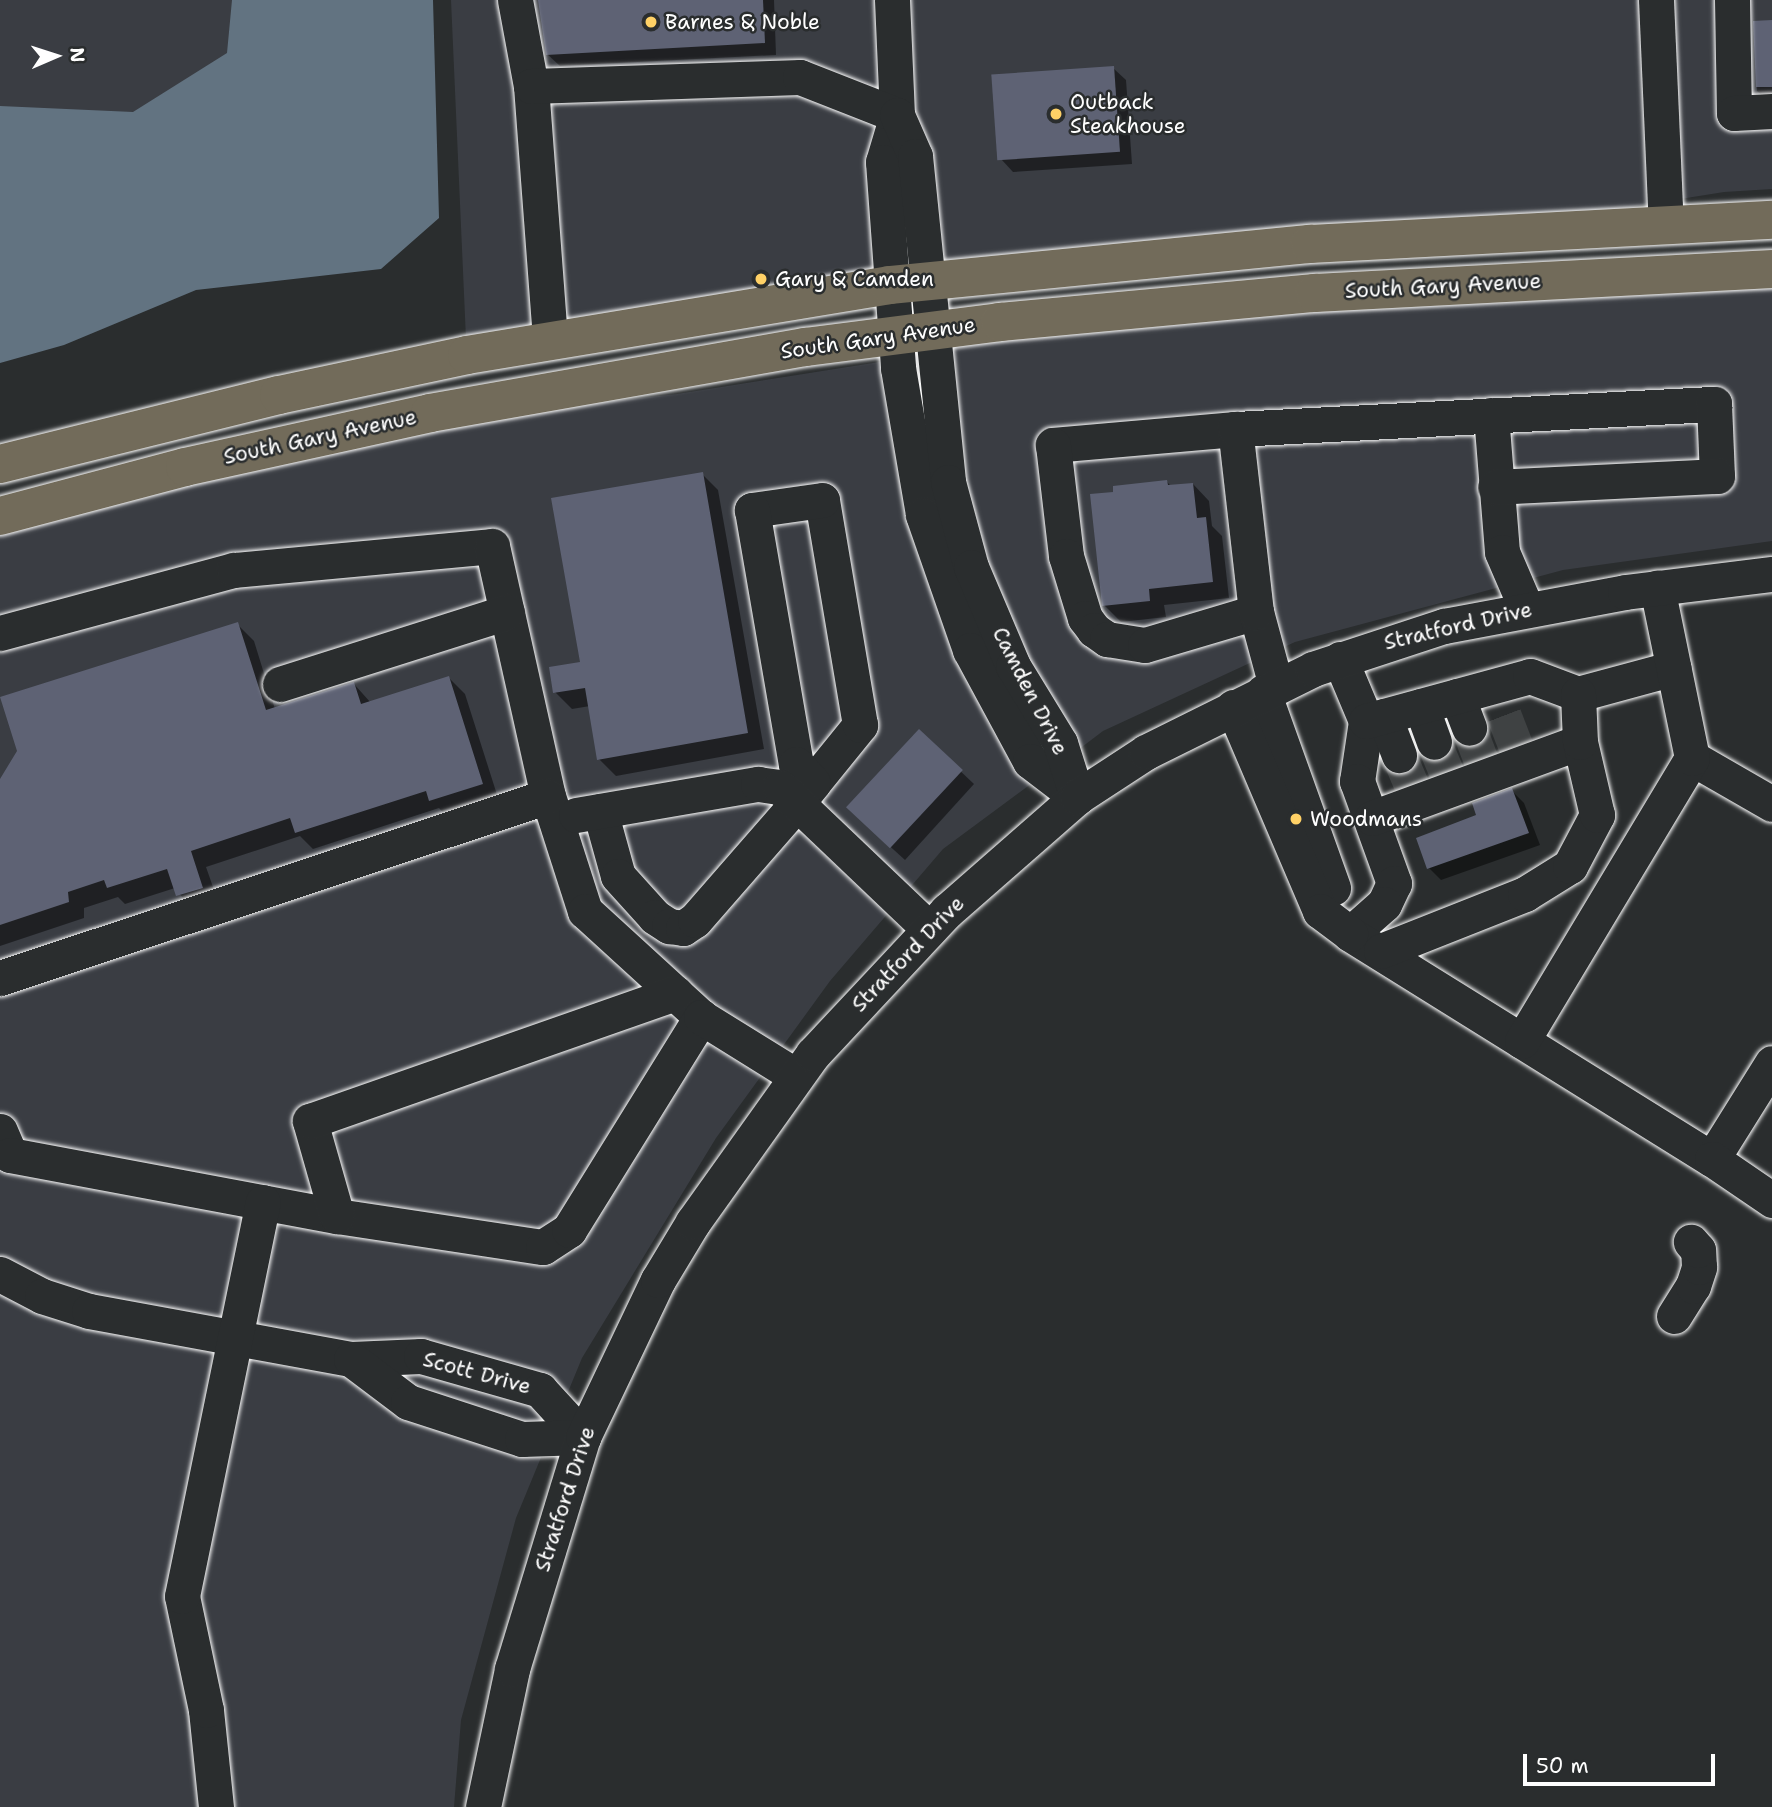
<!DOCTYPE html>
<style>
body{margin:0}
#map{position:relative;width:1772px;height:1807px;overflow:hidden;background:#2a2d2e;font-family:"Shantell Sans",sans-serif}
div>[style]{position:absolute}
.built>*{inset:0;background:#3a3d43}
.water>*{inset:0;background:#627381}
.shadow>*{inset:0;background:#0007}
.building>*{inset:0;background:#5e6274;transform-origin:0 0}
.minor-tunnel>*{height:35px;margin-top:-17.5px;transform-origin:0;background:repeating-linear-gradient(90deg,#3f4243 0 35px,transparent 0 53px)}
.roads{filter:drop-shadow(0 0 2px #fff) drop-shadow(0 0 2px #fff)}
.minor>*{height:35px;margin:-17.5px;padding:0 17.5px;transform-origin:17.5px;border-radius:17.5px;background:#2a2d2e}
.major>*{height:38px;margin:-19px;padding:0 19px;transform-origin:19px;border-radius:19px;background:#726b5a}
.dots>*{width:19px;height:19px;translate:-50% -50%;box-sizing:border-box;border:4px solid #2a2d2e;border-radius:50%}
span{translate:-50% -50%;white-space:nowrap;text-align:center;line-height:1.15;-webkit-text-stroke:5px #2a2d2e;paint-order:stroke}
.poi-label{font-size:21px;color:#fff}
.left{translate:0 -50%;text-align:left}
.street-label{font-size:21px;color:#fff}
.north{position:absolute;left:21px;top:21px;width:70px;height:70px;-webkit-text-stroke:5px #2a2d2e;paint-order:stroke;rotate:87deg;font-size:19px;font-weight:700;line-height:28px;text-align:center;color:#fff}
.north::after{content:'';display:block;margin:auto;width:24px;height:32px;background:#fff;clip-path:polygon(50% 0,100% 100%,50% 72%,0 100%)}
.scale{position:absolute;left:1523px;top:1754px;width:192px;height:32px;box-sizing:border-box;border:4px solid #fff;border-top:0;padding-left:9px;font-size:21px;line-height:24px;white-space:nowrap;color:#fff;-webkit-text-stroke:5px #2a2d2e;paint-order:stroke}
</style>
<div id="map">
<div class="built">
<div style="clip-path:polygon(0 0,278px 0,214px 145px,0 172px)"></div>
<div style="clip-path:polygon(451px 0,885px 0,878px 272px,466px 339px)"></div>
<div style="clip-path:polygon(902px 0,1772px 0,1772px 189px,1724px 192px,1599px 212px,942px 267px,907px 110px)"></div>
<div style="clip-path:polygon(1772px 283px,1772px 541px,1563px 570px,1295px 642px,1103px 731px,1074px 753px,980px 568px,942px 343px,1176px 320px)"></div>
<div style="clip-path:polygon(892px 360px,1039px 778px,943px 849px,830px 981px,716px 1138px,582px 1358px,516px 1518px,461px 1720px,454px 1807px,0 1807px,0 532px,179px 484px,487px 415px,677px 394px)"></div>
</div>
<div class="water">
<div style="clip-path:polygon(232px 0,433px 0,439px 218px,381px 269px,196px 290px,64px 345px,0 363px,0 106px,133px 112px,227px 53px)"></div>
</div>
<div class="shadow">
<div style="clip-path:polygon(542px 0,774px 0,776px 55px,560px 66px,547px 54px)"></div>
<div style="clip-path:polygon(1772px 22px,1772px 103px,1770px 103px,1757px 91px,1754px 23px)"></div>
<div style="clip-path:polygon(1113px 68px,1126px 80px,1132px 164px,1013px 172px,1001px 159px)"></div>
<div style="clip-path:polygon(702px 474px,718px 490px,764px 749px,616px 776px,599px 759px,590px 706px,572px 709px,555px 692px,582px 663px)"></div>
<div style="clip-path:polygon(1167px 482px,1172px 487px,1193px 484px,1209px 501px,1212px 526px,1222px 536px,1229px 598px,1164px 605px,1166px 617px,1121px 622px,1104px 605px)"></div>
<div style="clip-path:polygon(237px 624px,254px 641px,275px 709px,354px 684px,371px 703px,449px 678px,465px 694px,499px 801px,447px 817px,439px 808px,313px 849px,300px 836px,206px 867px,219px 904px,194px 912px,175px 888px,125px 904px,118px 897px,84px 908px,84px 918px,0 946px,0 782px)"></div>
<div style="clip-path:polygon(919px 732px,974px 784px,905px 860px,861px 820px)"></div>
<div style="clip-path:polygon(1511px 790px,1524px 803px,1540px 845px,1441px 880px,1429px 868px,1478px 816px)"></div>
</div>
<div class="building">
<div style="clip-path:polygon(538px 0,763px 0,765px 43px,546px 55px)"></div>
<div style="clip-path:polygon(1772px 20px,1772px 87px,1756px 87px,1753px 21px)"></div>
<div style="left:1114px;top:66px;width:86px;height:123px;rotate:86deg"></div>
<div style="clip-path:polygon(703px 472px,748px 733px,597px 760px,585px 688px,553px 693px,549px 667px,580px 662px,551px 498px)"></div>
<div style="clip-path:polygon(1167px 480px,1168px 485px,1193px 483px,1197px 518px,1206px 517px,1213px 582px,1149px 589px,1150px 601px,1102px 606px,1090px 494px,1113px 492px,1113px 486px)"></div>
<div style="clip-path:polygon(238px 622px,266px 710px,354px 682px,361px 704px,449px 676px,483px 784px,429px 801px,426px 791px,295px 833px,290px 818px,191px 851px,203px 888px,176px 896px,167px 869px,107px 888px,104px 880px,68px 892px,69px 902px,0 925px,0 779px,17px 751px,0 697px)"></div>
<div style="left:919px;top:729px;width:60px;height:107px;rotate:43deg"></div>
<div style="clip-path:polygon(1512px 788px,1529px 833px,1427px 869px,1416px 838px,1476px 815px,1472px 803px)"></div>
</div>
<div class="minor-tunnel">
<div style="left:1504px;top:715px;width:33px;rotate:69deg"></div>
<div style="left:1469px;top:728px;width:34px;rotate:69deg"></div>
<div style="left:1434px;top:742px;width:34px;rotate:67deg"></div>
<div style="left:1399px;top:755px;width:34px;rotate:67deg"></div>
</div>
<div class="roads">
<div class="minor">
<div style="left:515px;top:0;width:87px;rotate:79.5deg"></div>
<div style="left:531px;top:86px;width:255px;rotate:85.7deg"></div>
<div style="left:892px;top:0;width:115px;rotate:87.5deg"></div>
<div style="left:897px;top:115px;width:49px;rotate:106.6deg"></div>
<div style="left:883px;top:162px;width:207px;rotate:85.8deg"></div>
<div style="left:898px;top:368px;width:149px;rotate:80.3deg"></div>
<div style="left:923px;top:515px;width:143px;rotate:70.8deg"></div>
<div style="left:970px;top:650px;width:126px;rotate:61.6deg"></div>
<div style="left:1030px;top:761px;width:59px;rotate:37.5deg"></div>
<div style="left:1656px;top:0;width:225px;rotate:87.5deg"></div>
<div style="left:1732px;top:0;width:113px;rotate:89deg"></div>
<div style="left:1734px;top:113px;width:38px;rotate:-3deg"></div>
<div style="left:531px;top:86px;width:269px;rotate:-1.9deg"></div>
<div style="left:800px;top:77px;width:104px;rotate:21.4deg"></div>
<div style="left:897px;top:115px;width:45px;rotate:66.3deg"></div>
<div style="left:915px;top:156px;width:328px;rotate:84.2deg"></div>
<div style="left:948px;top:482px;width:88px;rotate:74.9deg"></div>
<div style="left:971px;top:567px;width:108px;rotate:67deg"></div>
<div style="left:1013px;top:666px;width:90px;rotate:58.6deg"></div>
<div style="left:1060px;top:743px;width:57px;rotate:72.5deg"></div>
<div style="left:1491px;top:415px;width:137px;rotate:85.4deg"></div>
<div style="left:1502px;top:552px;width:63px;rotate:66.7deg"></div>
<div style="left:1235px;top:429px;width:183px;rotate:175deg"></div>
<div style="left:1053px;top:445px;width:112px;rotate:83.3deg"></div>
<div style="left:1066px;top:556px;width:65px;rotate:73deg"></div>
<div style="left:1085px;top:618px;width:15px;rotate:53deg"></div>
<div style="left:1094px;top:630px;width:16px;rotate:35deg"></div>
<div style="left:1107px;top:639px;width:38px;rotate:9deg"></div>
<div style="left:1145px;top:645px;width:116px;rotate:-16.6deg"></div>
<div style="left:0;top:633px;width:242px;rotate:-15.1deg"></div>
<div style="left:234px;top:570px;width:259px;rotate:-5.3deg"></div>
<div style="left:492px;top:546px;width:256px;rotate:77.4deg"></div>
<div style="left:548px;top:796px;width:121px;rotate:72.2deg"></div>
<div style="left:585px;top:911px;width:157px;rotate:42.4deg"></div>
<div style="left:1340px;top:659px;width:67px;rotate:67.2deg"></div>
<div style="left:1366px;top:721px;width:61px;rotate:98.5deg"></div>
<div style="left:1357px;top:781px;width:109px;rotate:70.1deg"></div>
<div style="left:1394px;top:883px;width:23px;rotate:115deg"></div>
<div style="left:1384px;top:904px;width:45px;rotate:138.6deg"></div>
<div style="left:1350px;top:934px;width:426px;rotate:31.9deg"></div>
<div style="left:1712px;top:1159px;width:113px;rotate:-58deg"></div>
<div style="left:280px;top:684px;width:238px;rotate:-17.6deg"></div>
<div style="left:1276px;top:686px;width:77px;rotate:-105.1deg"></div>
<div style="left:1256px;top:612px;width:184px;rotate:-96.5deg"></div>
<div style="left:1235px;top:429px;width:480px;rotate:-3deg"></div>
<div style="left:1714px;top:404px;width:72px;rotate:87.6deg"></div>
<div style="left:1717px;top:476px;width:222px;rotate:177.2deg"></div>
<div style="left:1263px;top:692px;width:208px;rotate:70.3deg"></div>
<div style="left:1457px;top:696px;width:34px;rotate:69deg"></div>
<div style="left:1421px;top:706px;width:38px;rotate:70deg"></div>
<div style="left:1233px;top:707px;width:222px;rotate:66.9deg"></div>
<div style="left:1320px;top:911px;width:38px;rotate:37deg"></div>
<div style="left:1384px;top:716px;width:42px;rotate:69deg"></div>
<div style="left:1366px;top:721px;width:170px;rotate:-15.3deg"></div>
<div style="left:1530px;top:676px;width:51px;rotate:20.6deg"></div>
<div style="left:1578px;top:694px;width:99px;rotate:-15.2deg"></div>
<div style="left:1692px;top:758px;width:92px;rotate:29.9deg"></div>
<div style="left:600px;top:811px;width:67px;rotate:74.5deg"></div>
<div style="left:618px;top:876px;width:55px;rotate:47.9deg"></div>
<div style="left:655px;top:917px;width:17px;rotate:33deg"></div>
<div style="left:669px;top:926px;width:14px;rotate:8deg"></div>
<div style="left:683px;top:928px;width:14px;rotate:-34deg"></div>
<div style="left:695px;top:920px;width:155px;rotate:-48.9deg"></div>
<div style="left:797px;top:803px;width:26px;rotate:-51deg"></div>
<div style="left:813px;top:783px;width:75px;rotate:-51deg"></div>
<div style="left:860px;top:725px;width:228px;rotate:-99.6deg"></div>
<div style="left:822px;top:500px;width:71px;rotate:171.9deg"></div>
<div style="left:752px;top:510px;width:258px;rotate:80.2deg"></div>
<div style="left:796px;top:764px;width:25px;rotate:48deg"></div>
<div style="left:576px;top:815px;width:185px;rotate:-9.7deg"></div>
<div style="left:758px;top:784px;width:22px;rotate:8deg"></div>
<div style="left:780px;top:787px;width:206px;rotate:43.6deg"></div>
<div style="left:1372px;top:818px;width:221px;rotate:-20.1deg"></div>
<div style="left:1381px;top:951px;width:155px;rotate:-21.6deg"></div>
<div style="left:1525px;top:894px;width:53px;rotate:-31.9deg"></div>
<div style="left:1570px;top:866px;width:58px;rotate:-62.1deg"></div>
<div style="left:1597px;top:815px;width:75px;rotate:-103.1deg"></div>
<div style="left:1580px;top:742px;width:48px;rotate:-92.4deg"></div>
<div style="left:0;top:978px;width:577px;rotate:-18.37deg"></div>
<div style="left:1522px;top:1041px;width:330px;rotate:-59deg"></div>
<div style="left:1692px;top:758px;width:174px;rotate:-101.6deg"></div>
<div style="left:0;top:1131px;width:26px;rotate:67deg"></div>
<div style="left:10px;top:1155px;width:333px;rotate:10.6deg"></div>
<div style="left:337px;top:1216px;width:208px;rotate:8.6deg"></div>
<div style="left:543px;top:1247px;width:31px;rotate:-33deg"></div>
<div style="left:569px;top:1230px;width:251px;rotate:-58.2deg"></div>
<div style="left:701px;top:1017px;width:112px;rotate:31.8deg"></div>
<div style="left:1712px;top:1159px;width:73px;rotate:34.3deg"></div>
<div style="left:337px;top:1216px;width:99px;rotate:-105.9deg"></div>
<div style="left:310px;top:1121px;width:387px;rotate:-19.3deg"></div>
<div style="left:0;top:1274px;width:47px;rotate:27.6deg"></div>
<div style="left:42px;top:1296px;width:49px;rotate:17.7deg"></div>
<div style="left:89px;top:1311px;width:266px;rotate:10.4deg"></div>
<div style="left:351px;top:1359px;width:70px;rotate:-2.5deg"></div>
<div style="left:421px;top:1356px;width:124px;rotate:15.9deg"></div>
<div style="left:540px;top:1390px;width:64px;rotate:47.5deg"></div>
<div style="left:1674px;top:1316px;width:36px;rotate:-58deg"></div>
<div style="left:1693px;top:1286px;width:20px;rotate:-72deg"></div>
<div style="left:1699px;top:1267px;width:17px;rotate:-93deg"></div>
<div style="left:1698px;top:1250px;width:11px;rotate:-131deg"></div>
<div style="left:351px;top:1359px;width:71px;rotate:37deg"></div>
<div style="left:408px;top:1402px;width:120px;rotate:18deg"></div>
<div style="left:522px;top:1439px;width:61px;rotate:-1.9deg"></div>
<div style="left:216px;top:1807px;width:98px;rotate:-95.9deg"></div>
<div style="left:206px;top:1710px;width:116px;rotate:-101.9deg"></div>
<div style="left:182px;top:1596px;width:402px;rotate:-78.4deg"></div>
<div style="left:483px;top:1807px;width:141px;rotate:-78.1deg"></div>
<div style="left:512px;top:1669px;width:243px;rotate:-73deg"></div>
<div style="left:583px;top:1437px;width:174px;rotate:-64.5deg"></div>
<div style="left:658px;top:1280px;width:68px;rotate:-58.9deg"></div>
<div style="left:693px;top:1222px;width:206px;rotate:-54.5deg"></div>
<div style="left:813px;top:1054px;width:196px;rotate:-46.9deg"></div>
<div style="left:947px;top:911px;width:173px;rotate:-41.2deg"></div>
<div style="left:1077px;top:797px;width:82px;rotate:-33.1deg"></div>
<div style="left:1146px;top:752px;width:186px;rotate:-26.4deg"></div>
<div style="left:1313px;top:669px;width:138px;rotate:-18.2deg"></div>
<div style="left:1444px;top:626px;width:184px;rotate:-10.6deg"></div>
<div style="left:1625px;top:592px;width:148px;rotate:-7deg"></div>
</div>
<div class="major">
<div style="left:0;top:464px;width:287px;rotate:-13.9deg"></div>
<div style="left:279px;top:395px;width:192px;rotate:-12deg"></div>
<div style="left:467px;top:355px;width:429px;rotate:-9.4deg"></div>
<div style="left:890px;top:285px;width:422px;rotate:-5.6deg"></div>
<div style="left:1310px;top:244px;width:463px;rotate:-3deg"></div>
<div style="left:0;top:516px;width:191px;rotate:-14.8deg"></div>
<div style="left:185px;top:467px;width:251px;rotate:-12.4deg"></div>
<div style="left:430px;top:413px;width:382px;rotate:-10deg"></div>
<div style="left:806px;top:347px;width:196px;rotate:-7.3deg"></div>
<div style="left:1000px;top:322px;width:316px;rotate:-5.3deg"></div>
<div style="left:1315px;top:293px;width:458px;rotate:-3deg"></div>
</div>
</div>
<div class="dots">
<div style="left:651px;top:22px;background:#ffd166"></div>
<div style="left:1056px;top:114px;background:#ffd166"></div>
<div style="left:761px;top:279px;background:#ffd166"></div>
<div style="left:1296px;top:819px;background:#ffd166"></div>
</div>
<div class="poi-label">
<span class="left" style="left:665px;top:22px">Barnes &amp; Noble</span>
<span class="left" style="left:1070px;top:114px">Outback<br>Steakhouse</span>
<span class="left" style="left:775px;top:279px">Gary &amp; Camden</span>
<span class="left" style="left:1310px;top:819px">Woodmans</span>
</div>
<div class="street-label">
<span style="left:1443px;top:286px;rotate:-3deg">South Gary Avenue</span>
<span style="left:878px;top:338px;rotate:-8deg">South Gary Avenue</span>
<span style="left:320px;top:437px;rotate:-12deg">South Gary Avenue</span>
<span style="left:1458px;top:626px;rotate:-13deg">Stratford Drive</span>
<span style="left:1030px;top:691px;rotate:63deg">Camden Drive</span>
<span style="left:908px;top:954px;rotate:-46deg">Stratford Drive</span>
<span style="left:477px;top:1373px;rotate:15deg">Scott Drive</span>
<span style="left:565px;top:1499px;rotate:-72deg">Stratford Drive</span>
</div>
<div class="north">N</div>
<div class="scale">50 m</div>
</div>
